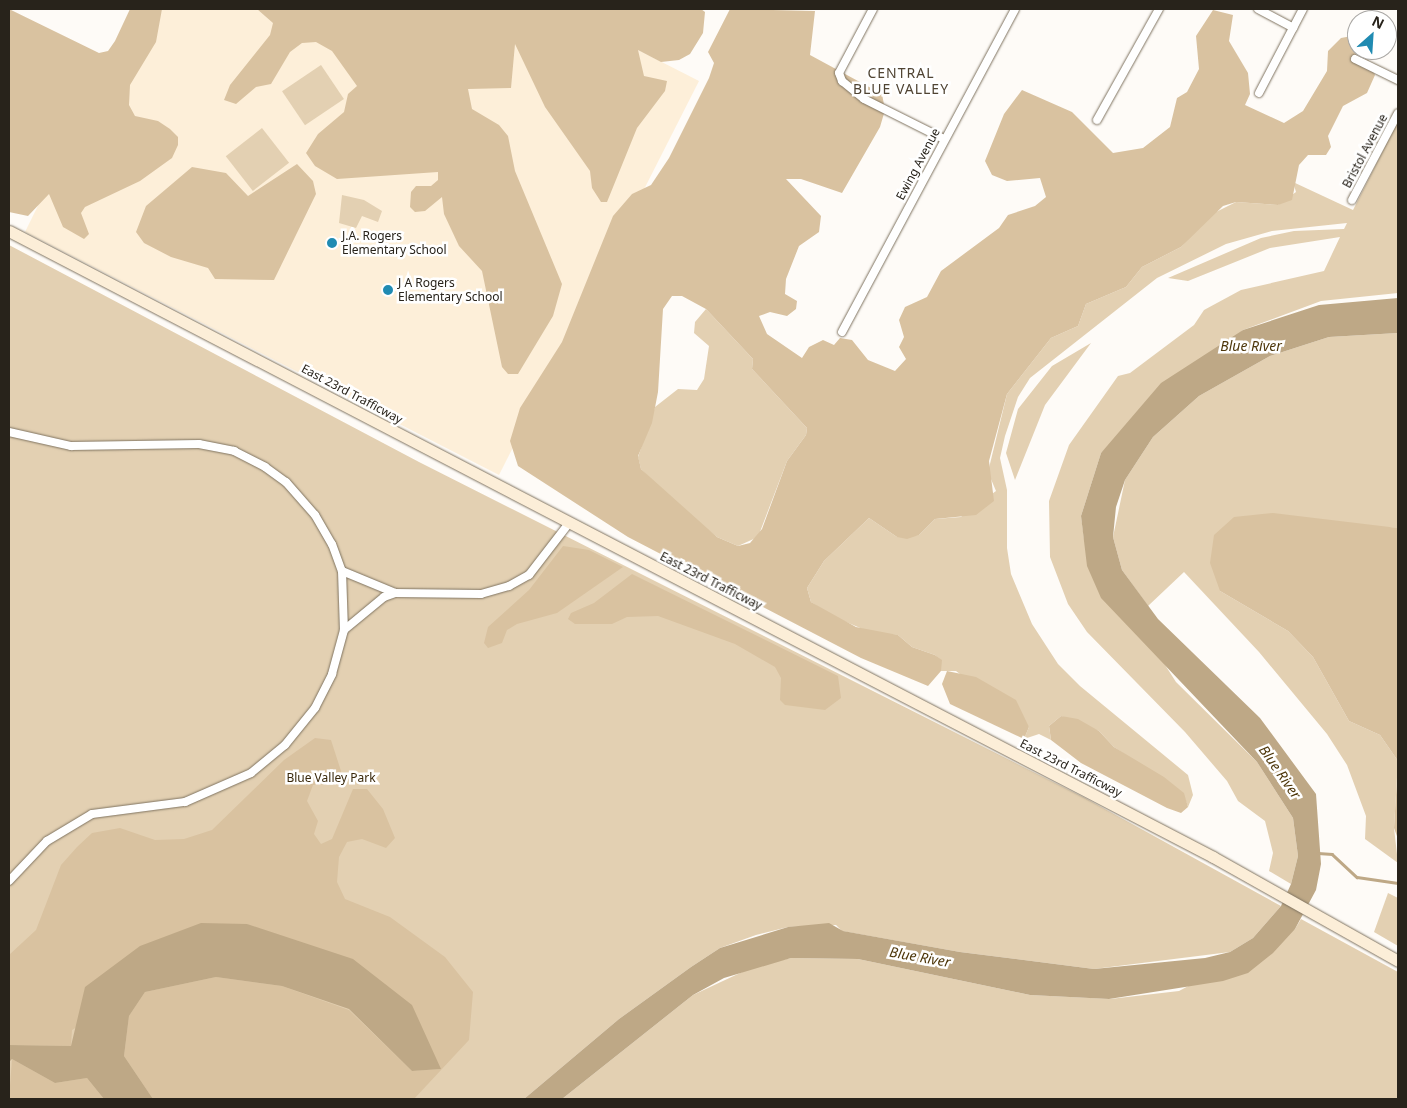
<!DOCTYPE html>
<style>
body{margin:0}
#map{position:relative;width:1407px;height:1108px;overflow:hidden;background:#fefbf7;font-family:"Noto Sans",sans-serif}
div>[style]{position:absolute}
.built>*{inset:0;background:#fdefd9}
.green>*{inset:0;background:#e3d0b2;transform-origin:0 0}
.forest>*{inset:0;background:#d9c2a0}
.water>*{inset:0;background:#bea886}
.stream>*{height:2.5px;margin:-1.25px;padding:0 1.25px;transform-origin:1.25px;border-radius:1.25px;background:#bea886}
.roads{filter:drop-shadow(0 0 1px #7f7360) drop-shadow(0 0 1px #7f7360)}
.street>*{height:8px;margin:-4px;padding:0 4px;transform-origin:4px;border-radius:4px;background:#fff}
.secondary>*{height:11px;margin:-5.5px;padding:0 5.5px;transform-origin:5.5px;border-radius:5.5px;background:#fceed8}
.dots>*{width:14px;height:14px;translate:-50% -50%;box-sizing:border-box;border:2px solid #fff;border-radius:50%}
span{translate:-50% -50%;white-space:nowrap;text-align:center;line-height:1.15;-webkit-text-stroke:5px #fff;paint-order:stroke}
.street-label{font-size:12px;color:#28231b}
.poi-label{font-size:12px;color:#28231b}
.left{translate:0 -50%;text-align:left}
.park-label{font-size:12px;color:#39280b}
.neighbourhood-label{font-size:14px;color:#504433;letter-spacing:1px}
.water-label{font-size:14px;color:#4e370b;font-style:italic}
.frame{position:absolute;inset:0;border:10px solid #28231b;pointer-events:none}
.north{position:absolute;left:1347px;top:10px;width:50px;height:50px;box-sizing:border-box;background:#fff;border:1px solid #a9a7a4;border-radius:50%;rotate:26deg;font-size:14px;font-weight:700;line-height:20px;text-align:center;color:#28231b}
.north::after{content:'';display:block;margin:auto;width:18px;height:22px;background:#208bb2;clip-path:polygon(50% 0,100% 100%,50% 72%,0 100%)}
</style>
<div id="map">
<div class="built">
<div style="clip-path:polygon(135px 9px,558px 9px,699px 81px,499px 475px,25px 232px)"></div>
</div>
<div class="green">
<div style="left:321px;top:65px;width:41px;height:47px;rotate:56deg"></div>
<div style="clip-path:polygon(1398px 121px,1398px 293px,1321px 301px,1243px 330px,1101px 453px,1081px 516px,1084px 539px,1176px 682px,1257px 762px,1293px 818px,1298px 856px,1291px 884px,1269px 871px,1273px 853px,1265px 821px,1238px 801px,1227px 781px,1185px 732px,1087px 632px,1068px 604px,1050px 557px,1049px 501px,1069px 445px,1118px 376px,1130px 373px,1194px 325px,1204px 310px,1241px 290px,1324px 271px,1340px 237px,1270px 248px,1188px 281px,1168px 278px,1261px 238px,1294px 231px,1344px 229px,1347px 223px,1272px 231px,1226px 244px,1157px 278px,1030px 378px,1018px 397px,1005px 436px,1000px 458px,1007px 490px,1007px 548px,1011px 574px,1032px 624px,1058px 664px,1080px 686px,1188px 775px,1193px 795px,1188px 807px,1183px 793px,1114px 747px,1099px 731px,1061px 716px,1049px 726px,1051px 740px,1039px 734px,1024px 739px,1029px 727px,956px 671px,941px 671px,941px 660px,935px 655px,912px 647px,898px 635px,872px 633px,832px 616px,811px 602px,807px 588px,824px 561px,869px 518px,897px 537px,919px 535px,935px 519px,961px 517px,996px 491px,988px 472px,1007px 394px,1051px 338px,1078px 326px,1086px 304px,1126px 287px,1142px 267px,1181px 247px,1210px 215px,1236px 202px,1278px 205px,1296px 192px,1293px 182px,1353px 210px)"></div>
<div style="left:262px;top:128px;width:44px;height:46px;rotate:52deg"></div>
<div style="clip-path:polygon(342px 195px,364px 200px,382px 211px,378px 222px,362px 216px,356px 228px,339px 223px)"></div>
<div style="clip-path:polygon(9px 245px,419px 462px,1085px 798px,1281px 906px,1253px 938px,1230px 952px,1094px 969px,960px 952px,842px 931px,836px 925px,788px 927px,756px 935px,720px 948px,691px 967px,619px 1019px,524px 1099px,9px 1099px)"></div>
<div style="clip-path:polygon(706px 309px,753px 359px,752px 369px,807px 428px,806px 435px,787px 461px,758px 537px,738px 546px,717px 537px,673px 502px,641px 469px,638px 457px,655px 407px,678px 389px,697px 390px,704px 379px,709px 346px,694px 333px,695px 322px)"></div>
<div style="clip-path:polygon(1398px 333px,1398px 528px,1356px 526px,1220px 591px,1288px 631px,1313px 657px,1349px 721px,1380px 735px,1398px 761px,1394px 828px,1398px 863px,1365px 839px,1366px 816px,1347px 765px,1327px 734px,1259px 652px,1184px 572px,1148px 606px,1122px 570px,1113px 537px,1125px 480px,1153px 437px,1199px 396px,1270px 356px,1329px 337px)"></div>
<div style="clip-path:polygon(1091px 343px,1045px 405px,1015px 480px,1006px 453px,1018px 409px,1052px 366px)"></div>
<div style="clip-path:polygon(1388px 893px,1398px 898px,1398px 946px,1374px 932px)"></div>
<div style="clip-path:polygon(1301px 919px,1398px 972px,1398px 1099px,562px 1099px,693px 995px,755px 966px,791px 958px,858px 959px,1030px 995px,1110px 999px,1179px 991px,1295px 929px)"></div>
</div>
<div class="forest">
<div style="clip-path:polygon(9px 9px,99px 53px,108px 51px,115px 41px,130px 9px,162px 9px,156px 42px,130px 85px,129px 105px,135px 116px,158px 121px,170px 129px,178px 137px,178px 145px,172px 158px,140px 181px,85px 207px,81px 213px,89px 234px,84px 239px,63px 227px,49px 194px,28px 216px,9px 212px)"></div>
<div style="clip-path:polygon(257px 9px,701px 9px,705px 12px,703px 33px,690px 54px,679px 60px,661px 62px,638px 50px,644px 76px,667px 81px,665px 91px,637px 128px,607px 202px,601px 202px,592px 188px,590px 171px,545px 107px,515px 44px,511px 88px,468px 89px,472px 109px,499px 125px,508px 136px,515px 171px,562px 284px,553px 316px,518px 374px,508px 374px,502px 367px,482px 271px,459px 246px,444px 214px,442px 197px,425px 211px,415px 212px,410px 207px,411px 192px,416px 186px,431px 186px,438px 180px,438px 172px,337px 179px,315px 166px,306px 153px,318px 134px,344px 112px,348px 94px,357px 86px,332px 51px,316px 42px,302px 43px,290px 52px,271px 84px,256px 87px,236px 104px,224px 100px,230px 85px,270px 35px,273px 23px)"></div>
<div style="clip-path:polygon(evenodd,730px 9px,815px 11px,810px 55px,882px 94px,885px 110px,880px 127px,842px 193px,801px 179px,786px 179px,821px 216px,819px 232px,799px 246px,786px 279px,785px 294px,797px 301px,796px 309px,787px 316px,770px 312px,759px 316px,767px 334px,802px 358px,809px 347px,823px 340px,834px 345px,840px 338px,852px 340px,868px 360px,895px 371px,906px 359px,899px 347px,904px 337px,899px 320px,905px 307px,927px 297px,941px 271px,999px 228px,1008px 215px,1035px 206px,1046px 197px,1040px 178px,1007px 181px,992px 175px,985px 161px,1004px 114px,1022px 90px,1072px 112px,1113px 153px,1143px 148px,1170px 127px,1177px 98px,1187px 92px,1199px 69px,1196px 36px,1213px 10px,1233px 15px,1229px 41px,1248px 73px,1250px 94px,1245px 105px,1284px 123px,1303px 111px,1327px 71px,1328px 51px,1341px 38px,1357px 35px,1357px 50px,1364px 50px,1375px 75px,1367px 93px,1343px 106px,1328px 136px,1331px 147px,1326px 155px,1308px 155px,1299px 165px,1292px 200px,1278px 205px,1236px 202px,1223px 206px,1181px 247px,1142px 267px,1126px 287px,1086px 304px,1078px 326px,1051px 338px,1007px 394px,989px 461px,994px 501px,976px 515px,935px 519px,919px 535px,907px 539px,897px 537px,869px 518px,824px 561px,807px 588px,811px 602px,856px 627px,898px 635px,912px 647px,935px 655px,942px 660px,941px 671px,928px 686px,861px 658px,628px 537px,518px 466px,510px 441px,520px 408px,562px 342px,613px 216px,632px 194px,651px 185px,669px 158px,709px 78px,714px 63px,708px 52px,730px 9px,672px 296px,682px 296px,706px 309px,753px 359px,752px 369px,807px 428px,806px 435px,787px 461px,762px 529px,750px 543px,738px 546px,717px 537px,641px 469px,638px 456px,652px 423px,658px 392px,663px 309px,672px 296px)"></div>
<div style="clip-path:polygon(297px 164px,313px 181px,316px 194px,274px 280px,215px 279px,208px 268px,171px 257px,144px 243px,136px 232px,146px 206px,192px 167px,226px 173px,248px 196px)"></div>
<div style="clip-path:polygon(1273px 513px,1398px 528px,1398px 761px,1380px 735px,1349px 721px,1313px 657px,1288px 631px,1220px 591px,1210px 563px,1214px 535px,1234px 517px)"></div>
<div style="clip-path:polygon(563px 546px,589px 550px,623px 567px,557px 613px,517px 624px,507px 630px,502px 643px,488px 648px,484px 643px,488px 627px,529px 590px)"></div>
<div style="clip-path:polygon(632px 574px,838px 676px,841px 698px,825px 710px,785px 705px,780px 700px,781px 678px,775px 667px,735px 644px,658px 616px,627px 617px,612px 624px,575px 624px,568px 619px,571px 613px,594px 603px)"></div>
<div style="clip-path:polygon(947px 671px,976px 677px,1016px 700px,1029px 727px,1024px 739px,950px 704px,942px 684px)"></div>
<div style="clip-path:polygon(1061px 716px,1078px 719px,1099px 731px,1114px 747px,1164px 777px,1184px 793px,1188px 807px,1181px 813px,1167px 808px,1081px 763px,1051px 740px,1049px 726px)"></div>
<div style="clip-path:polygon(315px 738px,331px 740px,341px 771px,338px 783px,313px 785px,307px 801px,318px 821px,314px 834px,321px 844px,332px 839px,353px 789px,367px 789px,383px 809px,395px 838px,386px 848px,362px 839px,347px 842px,339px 857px,337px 882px,345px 899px,390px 917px,445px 957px,473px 992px,469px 1040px,414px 1099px,153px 1099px,124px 1056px,129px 1016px,145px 992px,216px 977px,282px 986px,349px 1010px,412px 1071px,441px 1069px,247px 924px,72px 1030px,71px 1046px,9px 1045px,9px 955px,36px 930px,61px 865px,77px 847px,92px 833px,120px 828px,155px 840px,184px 839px,212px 830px,284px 760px)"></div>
<div style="clip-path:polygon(1398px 762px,1398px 839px,1394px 828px)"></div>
<div style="clip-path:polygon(12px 1059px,55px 1083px,87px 1078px,104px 1099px,9px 1099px)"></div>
</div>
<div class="water">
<div style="clip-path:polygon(1398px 298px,1398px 333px,1329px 337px,1270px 356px,1199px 396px,1153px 437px,1125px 480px,1116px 507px,1113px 537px,1122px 570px,1158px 619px,1260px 718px,1316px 794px,1321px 864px,1316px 890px,1295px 929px,1273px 953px,1248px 973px,1223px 981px,1109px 999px,1030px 995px,858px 959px,791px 958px,724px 978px,693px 995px,562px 1099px,524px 1099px,619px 1019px,691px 967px,720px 948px,788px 927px,829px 923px,843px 931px,960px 952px,1094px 969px,1205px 958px,1230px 952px,1253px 938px,1281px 906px,1291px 884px,1298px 856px,1293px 818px,1257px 762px,1101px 598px,1087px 566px,1081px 516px,1101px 453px,1161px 383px,1243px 330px,1319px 305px)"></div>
<div style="clip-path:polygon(201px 923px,247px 924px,353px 959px,412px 1005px,441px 1069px,412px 1071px,349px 1009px,282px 986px,216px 977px,145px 992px,129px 1016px,124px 1056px,153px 1099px,104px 1099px,87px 1078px,55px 1083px,12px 1059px,9px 1062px,9px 1045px,71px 1046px,85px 987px,140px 946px)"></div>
</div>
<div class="stream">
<div style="left:1318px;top:853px;width:14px;rotate:4deg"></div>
<div style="left:1332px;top:854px;width:34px;rotate:43deg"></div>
<div style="left:1357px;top:877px;width:41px;rotate:8.3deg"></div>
</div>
<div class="roads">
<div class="street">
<div style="left:873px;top:9px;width:72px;rotate:118deg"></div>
<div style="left:839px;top:73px;width:9px;rotate:69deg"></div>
<div style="left:842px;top:81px;width:28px;rotate:39deg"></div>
<div style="left:864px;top:99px;width:89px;rotate:26.6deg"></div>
<div style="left:1258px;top:9px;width:40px;rotate:28deg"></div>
<div style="left:1355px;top:59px;width:48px;rotate:26deg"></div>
<div style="left:1259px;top:93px;width:95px;rotate:-62.4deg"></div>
<div style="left:1097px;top:120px;width:127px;rotate:-60.8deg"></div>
<div style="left:1352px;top:200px;width:98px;rotate:-62.1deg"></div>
<div style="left:842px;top:332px;width:366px;rotate:-61.8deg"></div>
<div style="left:9px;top:432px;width:64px;rotate:12.7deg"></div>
<div style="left:71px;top:446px;width:128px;rotate:-0.9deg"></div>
<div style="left:199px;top:444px;width:36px;rotate:11deg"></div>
<div style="left:234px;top:451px;width:35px;rotate:27deg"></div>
<div style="left:265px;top:467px;width:26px;rotate:36deg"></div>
<div style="left:286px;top:482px;width:44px;rotate:48.7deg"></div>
<div style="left:315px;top:515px;width:34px;rotate:60deg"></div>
<div style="left:332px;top:544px;width:29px;rotate:70deg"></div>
<div style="left:342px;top:571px;width:59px;rotate:88.1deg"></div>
<div style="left:342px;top:571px;width:57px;rotate:22.5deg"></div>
<div style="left:9px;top:881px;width:55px;rotate:-46.5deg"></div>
<div style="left:47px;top:841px;width:52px;rotate:-31deg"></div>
<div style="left:92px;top:814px;width:94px;rotate:-7.4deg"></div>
<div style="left:185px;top:802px;width:72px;rotate:-23.7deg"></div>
<div style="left:251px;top:773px;width:44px;rotate:-39.5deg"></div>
<div style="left:285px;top:745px;width:48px;rotate:-51deg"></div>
<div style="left:315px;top:708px;width:38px;rotate:-63deg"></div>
<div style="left:332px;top:674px;width:46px;rotate:-74.7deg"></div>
<div style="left:344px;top:630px;width:52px;rotate:-39.5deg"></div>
<div style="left:384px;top:597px;width:12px;rotate:-20deg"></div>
<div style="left:395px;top:593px;width:86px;rotate:0.7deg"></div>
<div style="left:481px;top:594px;width:29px;rotate:-16deg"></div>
<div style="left:509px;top:586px;width:23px;rotate:-29deg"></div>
<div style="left:529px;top:575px;width:66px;rotate:-52.4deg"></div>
</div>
<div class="secondary">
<div style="left:9px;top:231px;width:1357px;rotate:27.47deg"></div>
<div style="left:1213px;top:857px;width:212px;rotate:29.3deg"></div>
</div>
</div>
<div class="dots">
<div style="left:332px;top:243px;background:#208bb2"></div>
<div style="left:388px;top:290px;background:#208bb2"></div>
</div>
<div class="street-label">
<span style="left:1365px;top:151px;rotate:-62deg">Bristol Avenue</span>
<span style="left:918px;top:164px;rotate:-62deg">Ewing Avenue</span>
<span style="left:352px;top:394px;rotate:28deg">East 23rd Trafficway</span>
<span style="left:711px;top:581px;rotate:27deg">East 23rd Trafficway</span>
<span style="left:1071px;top:768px;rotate:27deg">East 23rd Trafficway</span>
</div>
<div class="poi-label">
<span class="left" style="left:342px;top:243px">J.A. Rogers<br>Elementary School</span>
<span class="left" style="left:398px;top:290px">J A Rogers<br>Elementary School</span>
</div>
<div class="park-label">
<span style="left:331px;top:778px">Blue Valley Park</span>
</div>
<div class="neighbourhood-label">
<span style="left:901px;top:81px">CENTRAL<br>BLUE VALLEY</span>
</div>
<div class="water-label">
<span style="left:1251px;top:346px">Blue River</span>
<span style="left:1280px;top:772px;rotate:55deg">Blue River</span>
<span style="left:920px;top:957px;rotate:10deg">Blue River</span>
</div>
<div class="frame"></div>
<div class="north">N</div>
</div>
